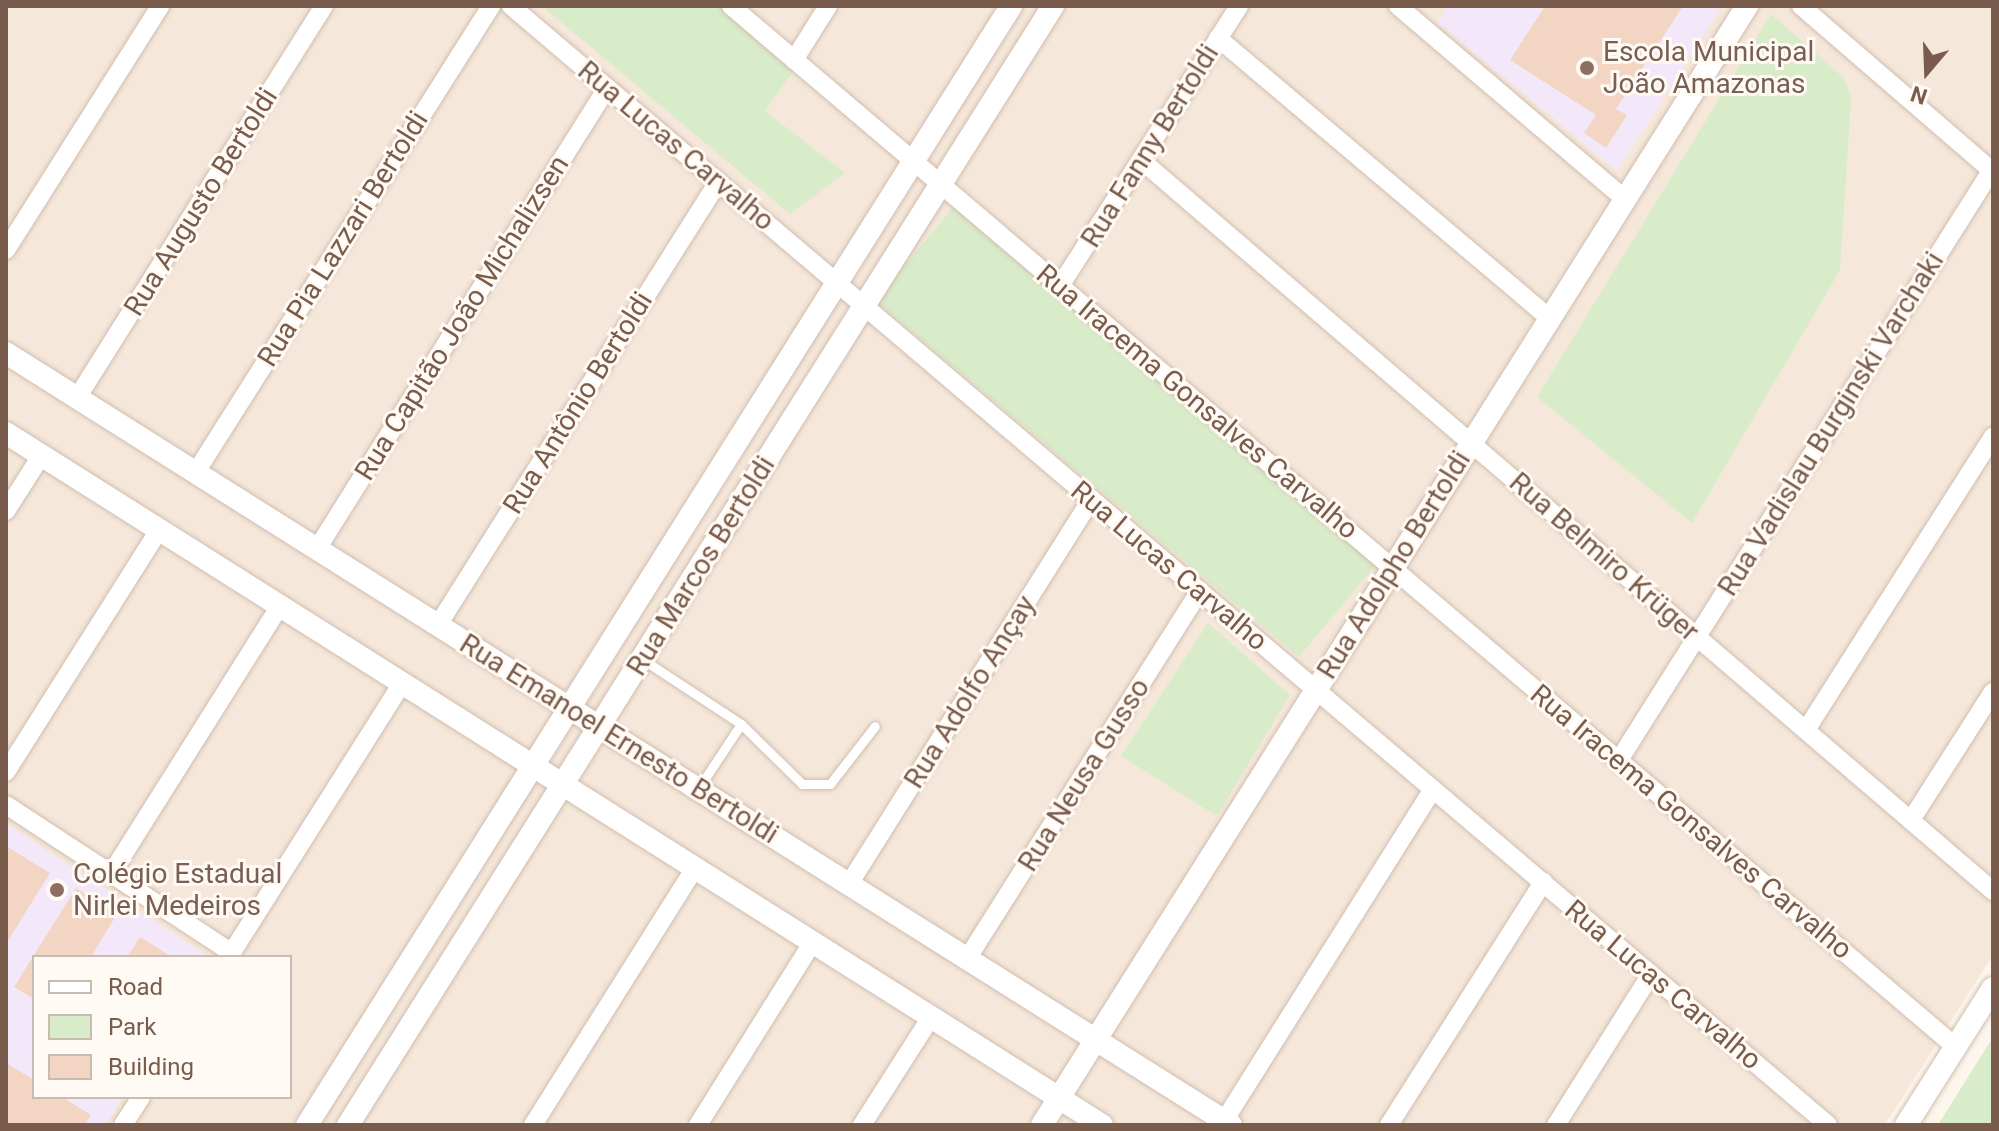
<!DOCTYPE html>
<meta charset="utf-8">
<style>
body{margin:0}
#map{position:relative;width:1999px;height:1131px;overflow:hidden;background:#fdf6ec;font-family:Roboto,sans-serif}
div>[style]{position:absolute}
.residential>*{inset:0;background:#f5e8da}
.education>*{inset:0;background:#f3e8fa}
.green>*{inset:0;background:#d8ecc9;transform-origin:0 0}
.building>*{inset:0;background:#f3d5c3}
.roads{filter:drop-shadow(0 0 2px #d1beb0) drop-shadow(0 0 2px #d1beb0)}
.service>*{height:9px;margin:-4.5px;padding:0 4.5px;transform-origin:4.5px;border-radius:4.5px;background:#fff}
.minor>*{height:18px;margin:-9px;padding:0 9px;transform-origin:9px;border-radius:9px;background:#fff}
.tertiary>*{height:22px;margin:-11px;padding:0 11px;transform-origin:11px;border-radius:11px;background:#fff}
.dots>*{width:22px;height:22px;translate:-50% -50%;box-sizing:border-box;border:4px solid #fffaf3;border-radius:50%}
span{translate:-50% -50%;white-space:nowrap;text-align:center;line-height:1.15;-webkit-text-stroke:6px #fffaf3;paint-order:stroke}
.education-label{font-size:28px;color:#785e54}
.left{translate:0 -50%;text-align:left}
.street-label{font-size:28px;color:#7a5c4d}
.frame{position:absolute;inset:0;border:8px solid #7a5c4d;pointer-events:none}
.legend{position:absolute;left:32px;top:955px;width:260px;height:144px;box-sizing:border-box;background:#fffaf3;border:2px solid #cabbb1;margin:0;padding:10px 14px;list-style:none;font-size:24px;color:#7a5c4d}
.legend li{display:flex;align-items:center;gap:16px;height:40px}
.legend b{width:40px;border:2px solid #cabbb1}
.north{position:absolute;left:1887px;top:32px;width:80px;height:80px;-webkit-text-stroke:6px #fffaf3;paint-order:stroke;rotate:199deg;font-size:22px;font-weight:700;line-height:32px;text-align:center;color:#7a5c4d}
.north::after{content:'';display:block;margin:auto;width:28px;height:36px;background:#7a5c4d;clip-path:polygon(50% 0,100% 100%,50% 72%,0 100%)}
</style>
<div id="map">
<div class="residential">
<div style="clip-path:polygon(evenodd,6px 6px,1993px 6px,1993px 955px,1885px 1125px,6px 1125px,6px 6px,34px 957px,290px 957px,290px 1097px,34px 1097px,34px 957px)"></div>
</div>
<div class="education">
<div style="clip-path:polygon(1448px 6px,1722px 6px,1617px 171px,1438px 23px)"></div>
<div style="clip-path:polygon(6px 824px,208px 957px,34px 957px,34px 1097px,123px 1097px,105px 1125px,6px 1125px)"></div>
</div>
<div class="green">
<div style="clip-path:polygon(542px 6px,723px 6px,797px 66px,765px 111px,845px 173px,790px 214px)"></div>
<div style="clip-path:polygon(1771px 14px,1844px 78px,1851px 98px,1840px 270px,1692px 523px,1537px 397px)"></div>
<div style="left:955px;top:205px;width:554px;height:125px;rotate:40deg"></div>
<div style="clip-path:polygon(1208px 623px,1290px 695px,1217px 816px,1121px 756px)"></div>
<div style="clip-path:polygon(1993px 1037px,1993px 1125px,1938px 1125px)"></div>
</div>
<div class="building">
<div style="clip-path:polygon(1545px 6px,1683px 6px,1616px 109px,1627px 115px,1606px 148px,1584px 133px,1596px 115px,1510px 60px)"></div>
<div style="clip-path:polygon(6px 846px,50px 873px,6px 944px)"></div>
<div style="clip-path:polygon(76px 888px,117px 914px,91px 957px,34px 957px,34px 999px,14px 987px)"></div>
<div style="clip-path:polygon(140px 937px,172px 957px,127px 957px)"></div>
<div style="clip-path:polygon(6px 1063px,34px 1080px,34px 1097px,62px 1097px,91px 1115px,84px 1125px,6px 1125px)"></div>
</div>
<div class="roads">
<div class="service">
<div style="left:642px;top:659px;width:118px;rotate:33.3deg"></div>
<div style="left:741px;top:724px;width:86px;rotate:44.5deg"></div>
<div style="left:802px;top:784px;width:28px"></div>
<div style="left:830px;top:784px;width:73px;rotate:-52.2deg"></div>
<div style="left:698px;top:789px;width:78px;rotate:-56.5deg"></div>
</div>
<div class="minor">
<div style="left:511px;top:6px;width:1728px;rotate:40.35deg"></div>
<div style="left:731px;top:6px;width:1608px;rotate:40.36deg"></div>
<div style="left:1398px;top:6px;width:298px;rotate:40.4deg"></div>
<div style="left:1801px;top:6px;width:254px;rotate:40.8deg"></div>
<div style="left:1218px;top:38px;width:435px;rotate:40.2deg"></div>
<div style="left:794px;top:60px;width:64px;rotate:-57.8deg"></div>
<div style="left:1141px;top:160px;width:1123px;rotate:40.63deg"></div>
<div style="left:6px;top:250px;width:289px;rotate:-57.7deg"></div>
<div style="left:1060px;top:286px;width:332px;rotate:-57.4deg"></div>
<div style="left:77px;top:398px;width:463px;rotate:-57.8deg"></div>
<div style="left:196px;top:472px;width:552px;rotate:-57.66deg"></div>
<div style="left:6px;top:511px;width:65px;rotate:-57.5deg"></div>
<div style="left:317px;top:549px;width:545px;rotate:-57.83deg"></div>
<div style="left:438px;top:625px;width:524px;rotate:-57.7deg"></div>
<div style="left:1806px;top:730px;width:348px;rotate:-57.5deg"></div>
<div style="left:1619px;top:760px;width:700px;rotate:-57.72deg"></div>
<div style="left:6px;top:772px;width:286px;rotate:-57.7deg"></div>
<div style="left:6px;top:805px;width:270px;rotate:33.2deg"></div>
<div style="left:1911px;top:820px;width:152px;rotate:-57.4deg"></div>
<div style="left:111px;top:874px;width:317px;rotate:-57.8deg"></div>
<div style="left:849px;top:884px;width:455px;rotate:-57.8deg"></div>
<div style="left:229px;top:957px;width:324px;rotate:-57.7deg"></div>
<div style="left:967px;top:959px;width:436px;rotate:-57.7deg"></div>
<div style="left:1224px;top:1121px;width:392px;rotate:-57.8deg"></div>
<div style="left:123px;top:1125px;width:33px;rotate:-57deg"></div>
<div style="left:533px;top:1125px;width:304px;rotate:-57.8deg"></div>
<div style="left:698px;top:1125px;width:216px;rotate:-57.9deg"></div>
<div style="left:862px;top:1125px;width:128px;rotate:-57.4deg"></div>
<div style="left:1389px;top:1125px;width:288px;rotate:-57.6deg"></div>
<div style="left:1556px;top:1125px;width:178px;rotate:-57.8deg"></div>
</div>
<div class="tertiary">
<div style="left:6px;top:353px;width:1448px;rotate:32.22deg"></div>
<div style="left:6px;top:433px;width:1296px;rotate:32.27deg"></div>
<div style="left:307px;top:1125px;width:1322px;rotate:-57.82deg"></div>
<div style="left:348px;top:1125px;width:1323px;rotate:-57.79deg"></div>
<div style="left:1042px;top:1125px;width:1323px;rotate:-57.79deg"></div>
<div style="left:1906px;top:1125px;width:162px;rotate:-57.6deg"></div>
</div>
</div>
<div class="dots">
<div style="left:1587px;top:68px;background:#8d6e63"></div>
<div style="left:57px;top:890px;background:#8d6e63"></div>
</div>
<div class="education-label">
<span class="left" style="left:1603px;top:68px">Escola Municipal<br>João Amazonas</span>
<span class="left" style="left:73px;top:890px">Colégio Estadual<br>Nirlei Medeiros</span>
</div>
<div class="street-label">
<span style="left:676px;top:146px;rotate:40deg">Rua Lucas Carvalho</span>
<span style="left:1150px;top:146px;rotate:-58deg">Rua Fanny Bertoldi</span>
<span style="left:201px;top:202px;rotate:-58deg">Rua Augusto Bertoldi</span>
<span style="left:343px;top:239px;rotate:-58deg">Rua Pia Lazzari Bertoldi</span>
<span style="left:462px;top:318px;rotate:-58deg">Rua Capitão João Michalizsen</span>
<span style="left:1197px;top:402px;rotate:40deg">Rua Iracema Gonsalves Carvalho</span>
<span style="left:578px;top:403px;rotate:-58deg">Rua Antônio Bertoldi</span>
<span style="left:1831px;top:424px;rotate:-58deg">Rua Vadislau Burginski Varchaki</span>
<span style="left:1604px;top:557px;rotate:41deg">Rua Belmiro Krüger</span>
<span style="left:1394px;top:565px;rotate:-58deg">Rua Adolpho Bertoldi</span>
<span style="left:701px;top:566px;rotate:-58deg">Rua Marcos Bertoldi</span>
<span style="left:1169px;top:566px;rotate:40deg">Rua Lucas Carvalho</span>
<span style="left:970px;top:692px;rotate:-58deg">Rua Adolfo Ançay</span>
<span style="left:619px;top:739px;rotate:32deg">Rua Emanoel Ernesto Bertoldi</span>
<span style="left:1084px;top:775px;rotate:-58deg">Rua Neusa Gusso</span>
<span style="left:1691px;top:822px;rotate:40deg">Rua Iracema Gonsalves Carvalho</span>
<span style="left:1663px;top:985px;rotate:40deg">Rua Lucas Carvalho</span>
</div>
<div class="frame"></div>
<ul class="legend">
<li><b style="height:10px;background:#fff"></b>Road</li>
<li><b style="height:22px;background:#d8ecc9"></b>Park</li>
<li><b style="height:22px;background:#f3d5c3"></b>Building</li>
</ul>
<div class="north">N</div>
</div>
